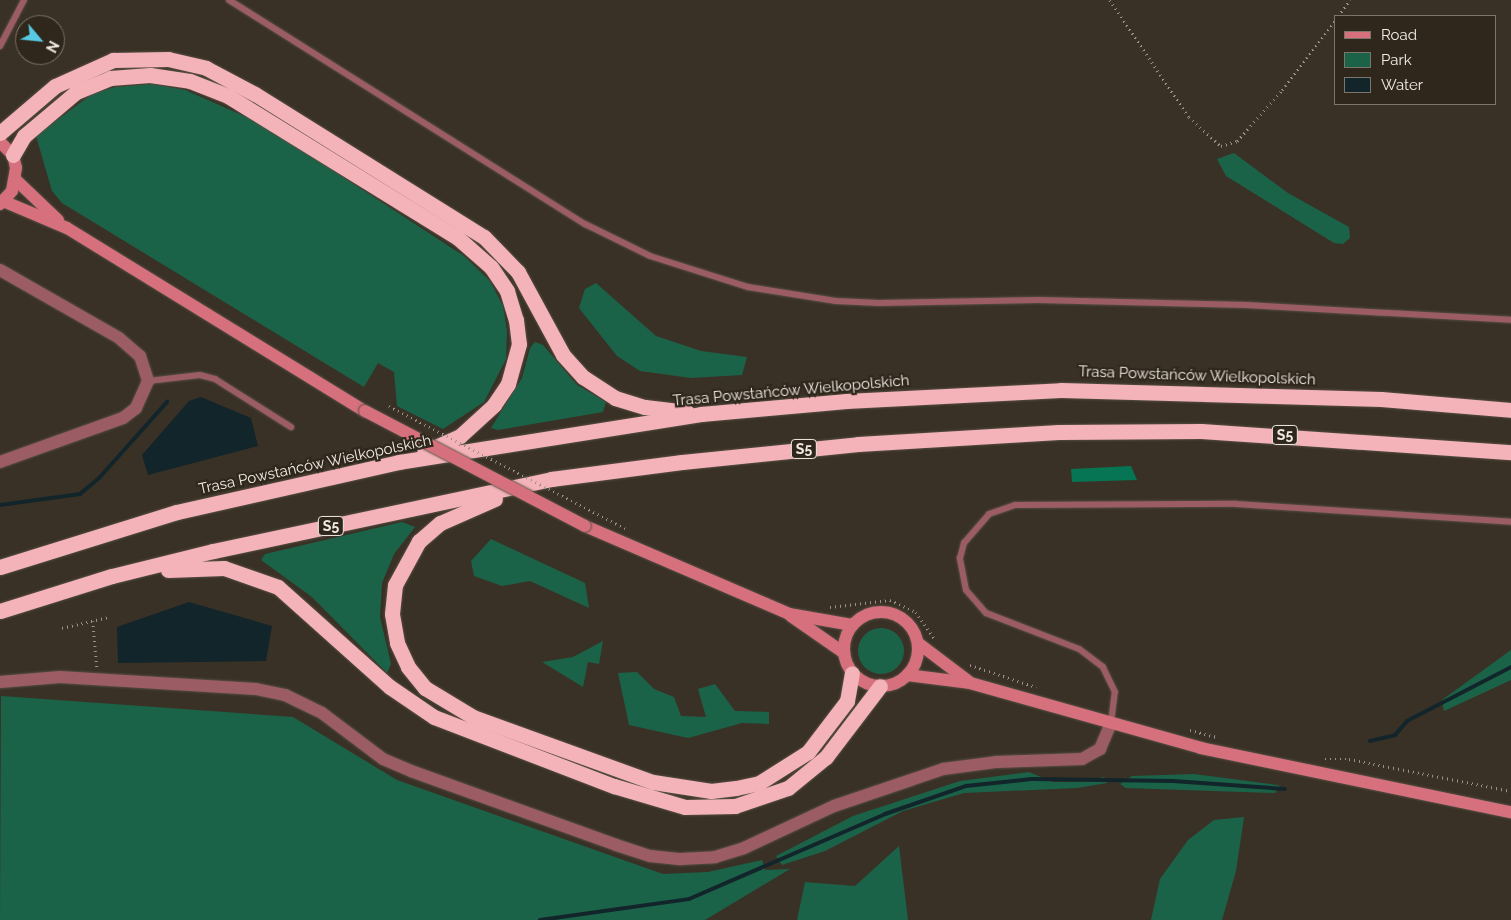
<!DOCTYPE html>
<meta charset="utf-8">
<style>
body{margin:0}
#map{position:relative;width:1511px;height:920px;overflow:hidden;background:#3a3126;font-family:Raleway,sans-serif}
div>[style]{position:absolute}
.green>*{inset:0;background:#1b6348}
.round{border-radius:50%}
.forest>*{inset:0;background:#067553}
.water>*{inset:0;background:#12252a}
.stream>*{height:4px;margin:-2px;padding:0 2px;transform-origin:2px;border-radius:2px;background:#12252a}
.path>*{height:2.5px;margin-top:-1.25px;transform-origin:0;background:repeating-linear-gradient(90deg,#999289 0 1px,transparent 0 5px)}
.roads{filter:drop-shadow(0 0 1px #574f44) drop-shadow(0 0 1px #574f44)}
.lane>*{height:6px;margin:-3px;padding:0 3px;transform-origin:3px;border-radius:3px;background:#9c5c63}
.street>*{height:12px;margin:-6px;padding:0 6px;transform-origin:6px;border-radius:6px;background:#9c5c63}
.secondary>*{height:12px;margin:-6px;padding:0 6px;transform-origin:6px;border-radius:6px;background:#d6707d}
.secondary>.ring{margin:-6px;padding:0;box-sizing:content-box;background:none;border:12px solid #d6707d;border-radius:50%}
.highway>*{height:15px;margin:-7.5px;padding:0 7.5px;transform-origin:7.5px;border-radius:7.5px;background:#f4b3b9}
.path-bridge>*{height:2.5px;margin-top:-1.25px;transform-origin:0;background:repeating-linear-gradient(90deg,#999289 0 1px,transparent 0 5px)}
.bridges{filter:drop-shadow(0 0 1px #574f44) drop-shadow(0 0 1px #574f44)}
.secondary-bridge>*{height:12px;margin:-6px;padding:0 6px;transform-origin:6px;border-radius:6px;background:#d6707d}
span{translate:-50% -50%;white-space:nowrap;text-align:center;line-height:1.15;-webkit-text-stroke:4.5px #30271c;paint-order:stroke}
.shield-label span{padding:1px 4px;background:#30271c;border:1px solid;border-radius:4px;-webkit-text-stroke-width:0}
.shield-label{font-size:14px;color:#f1ebe4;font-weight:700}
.street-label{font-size:15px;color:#f1ebe4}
.legend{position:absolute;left:1334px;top:15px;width:162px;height:90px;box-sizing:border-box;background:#30271c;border:1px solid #7d756c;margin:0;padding:6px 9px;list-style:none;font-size:15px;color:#f1ebe4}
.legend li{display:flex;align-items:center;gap:10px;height:25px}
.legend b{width:25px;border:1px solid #7d756c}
.north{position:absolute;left:15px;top:15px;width:50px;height:50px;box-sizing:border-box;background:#30271c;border:1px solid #7d756c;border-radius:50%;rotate:118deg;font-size:14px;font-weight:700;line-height:20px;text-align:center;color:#f1ebe4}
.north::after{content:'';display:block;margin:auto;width:18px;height:22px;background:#57c9e3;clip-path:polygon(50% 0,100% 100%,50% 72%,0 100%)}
</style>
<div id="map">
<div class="green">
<div style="clip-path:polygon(152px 84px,185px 90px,262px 124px,464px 256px,490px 281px,503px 306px,507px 331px,506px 359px,484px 402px,443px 429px,397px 406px,394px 372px,378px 363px,364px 387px,62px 203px,52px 191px,36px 136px,92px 94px,115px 87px)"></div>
<div style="clip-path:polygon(1234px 153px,1288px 193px,1349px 227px,1350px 238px,1343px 244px,1334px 243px,1226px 176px,1217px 159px)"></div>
<div style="clip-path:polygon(596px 283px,656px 336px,701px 351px,747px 357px,742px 375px,691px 378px,640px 371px,617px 356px,579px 308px,585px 289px)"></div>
<div style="clip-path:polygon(535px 342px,543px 345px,577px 385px,606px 402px,603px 412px,498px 430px,491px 428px,522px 378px,530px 348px)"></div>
<div style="clip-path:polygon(402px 522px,415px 527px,394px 554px,382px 583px,380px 617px,391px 664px,387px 673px,312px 597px,261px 560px,265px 554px)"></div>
<div style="clip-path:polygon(491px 539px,585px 583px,589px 608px,530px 581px,502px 586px,474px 576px,471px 561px)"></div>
<div class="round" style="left:858px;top:628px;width:46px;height:46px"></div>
<div style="clip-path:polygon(603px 641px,599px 664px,588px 662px,583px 687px,542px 662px,573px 657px)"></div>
<div style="clip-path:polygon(1511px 650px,1511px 680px,1444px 711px,1442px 700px)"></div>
<div style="clip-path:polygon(637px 672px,654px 689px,674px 697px,681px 716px,706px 717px,698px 689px,715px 684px,735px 711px,769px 712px,769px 724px,742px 723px,688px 738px,629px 725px,618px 673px)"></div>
<div style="clip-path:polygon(1px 696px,293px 717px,397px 780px,663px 874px,708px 872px,762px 860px,765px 870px,790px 869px,705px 920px,0 920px)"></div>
<div style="clip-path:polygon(1029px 772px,1053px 782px,1082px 782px,1104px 777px,1107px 783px,1077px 788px,964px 793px,903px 811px,825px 851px,782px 865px,776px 856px,853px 816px,960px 781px)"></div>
<div style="clip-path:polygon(1194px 774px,1277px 785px,1280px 786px,1275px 793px,1126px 788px,1120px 784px,1132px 776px)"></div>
<div style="clip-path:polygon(1244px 817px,1236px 871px,1222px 920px,1151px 920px,1160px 879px,1188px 840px,1214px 820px)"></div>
<div style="clip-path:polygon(899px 846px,908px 920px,797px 920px,805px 882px,855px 886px)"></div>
</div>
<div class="forest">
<div style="clip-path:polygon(1131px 466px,1137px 480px,1072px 482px,1071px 469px)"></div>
</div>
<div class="water">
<div style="clip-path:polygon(201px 397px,251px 418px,258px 446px,148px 475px,142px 455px,189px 401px)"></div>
<div style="clip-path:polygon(189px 602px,272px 626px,266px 661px,118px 663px,117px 627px)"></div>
</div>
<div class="stream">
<div style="left:0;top:505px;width:81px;rotate:-7.8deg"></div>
<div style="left:80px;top:494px;width:26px;rotate:-40deg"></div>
<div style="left:100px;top:477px;width:101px;rotate:-48.2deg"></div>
<div style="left:1370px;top:741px;width:26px;rotate:-13deg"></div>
<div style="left:1395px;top:735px;width:18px;rotate:-49deg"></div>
<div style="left:1407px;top:721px;width:117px;rotate:-27.4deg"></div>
<div style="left:540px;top:920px;width:150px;rotate:-8deg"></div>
<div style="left:689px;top:899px;width:214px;rotate:-23.4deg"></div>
<div style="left:885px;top:814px;width:86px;rotate:-19.1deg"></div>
<div style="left:966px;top:786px;width:66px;rotate:-6.1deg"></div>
<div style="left:1032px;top:779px;width:141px;rotate:0.8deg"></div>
<div style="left:1173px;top:781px;width:112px;rotate:4.1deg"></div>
</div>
<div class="path">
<div style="left:1110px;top:0;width:141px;rotate:56deg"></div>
<div style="left:1189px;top:117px;width:43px;rotate:42.2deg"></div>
<div style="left:1221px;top:146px;width:17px;rotate:-17deg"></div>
<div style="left:1237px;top:141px;width:68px;rotate:-48.6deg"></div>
<div style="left:1282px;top:90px;width:87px;rotate:-52.5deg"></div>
<div style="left:1338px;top:16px;width:20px;rotate:-53deg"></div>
<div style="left:611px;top:521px;width:16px;rotate:27deg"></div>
<div style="left:830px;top:607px;width:60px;rotate:-6.7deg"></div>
<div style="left:890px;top:600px;width:29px;rotate:25deg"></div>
<div style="left:916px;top:612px;width:32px;rotate:55deg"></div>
<div style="left:93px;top:621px;width:47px;rotate:85.1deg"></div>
<div style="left:62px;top:628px;width:48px;rotate:-13.2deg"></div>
<div style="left:970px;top:665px;width:70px;rotate:18.4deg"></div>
<div style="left:1190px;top:730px;width:27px;rotate:15deg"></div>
<div style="left:1325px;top:759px;width:24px"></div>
<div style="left:1349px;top:759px;width:165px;rotate:11.2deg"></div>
</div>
<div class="roads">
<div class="lane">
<div style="left:229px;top:0;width:421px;rotate:32.2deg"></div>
<div style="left:585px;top:224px;width:72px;rotate:26.2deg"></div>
<div style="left:650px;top:256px;width:103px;rotate:17.6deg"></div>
<div style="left:748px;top:287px;width:89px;rotate:9deg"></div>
<div style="left:836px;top:301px;width:43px;rotate:2.7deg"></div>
<div style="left:879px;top:303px;width:159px;rotate:-1.1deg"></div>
<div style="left:1038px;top:300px;width:208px;rotate:1.4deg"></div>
<div style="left:1246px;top:305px;width:265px;rotate:3.2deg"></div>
<div style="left:0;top:46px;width:52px;rotate:-62.4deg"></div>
<div style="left:148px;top:381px;width:52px;rotate:-6.6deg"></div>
<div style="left:200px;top:375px;width:16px;rotate:15deg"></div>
<div style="left:215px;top:379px;width:90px;rotate:32.3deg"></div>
<div style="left:1111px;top:723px;width:31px;rotate:-83deg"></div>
<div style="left:1115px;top:692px;width:28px;rotate:-116deg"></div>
<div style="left:1103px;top:667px;width:30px;rotate:-143deg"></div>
<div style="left:1079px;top:649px;width:100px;rotate:-158.8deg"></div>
<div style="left:986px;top:613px;width:30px;rotate:-131deg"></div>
<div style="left:966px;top:590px;width:33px;rotate:-101deg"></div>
<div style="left:960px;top:558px;width:16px;rotate:-75deg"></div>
<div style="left:964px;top:543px;width:38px;rotate:-49deg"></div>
<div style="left:989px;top:514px;width:28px;rotate:-19deg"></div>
<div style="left:1015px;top:505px;width:221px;rotate:-0.3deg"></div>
<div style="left:1236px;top:504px;width:276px;rotate:3.7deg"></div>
</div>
<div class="street">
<div style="left:0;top:270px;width:137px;rotate:29.7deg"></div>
<div style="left:119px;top:338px;width:28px;rotate:41deg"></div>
<div style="left:140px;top:356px;width:26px;rotate:72deg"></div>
<div style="left:148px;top:381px;width:30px;rotate:114deg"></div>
<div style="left:136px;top:408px;width:16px;rotate:142deg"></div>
<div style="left:123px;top:418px;width:131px;rotate:160.3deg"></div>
<div style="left:0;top:682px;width:60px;rotate:-4.8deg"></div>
<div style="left:60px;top:677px;width:196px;rotate:3.5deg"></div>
<div style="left:256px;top:689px;width:30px;rotate:12deg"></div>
<div style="left:285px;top:695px;width:41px;rotate:25.9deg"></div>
<div style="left:322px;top:713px;width:76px;rotate:37deg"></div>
<div style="left:383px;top:759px;width:30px;rotate:23deg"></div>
<div style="left:411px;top:771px;width:218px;rotate:19.8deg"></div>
<div style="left:616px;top:845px;width:36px;rotate:18deg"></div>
<div style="left:650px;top:856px;width:31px;rotate:6deg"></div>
<div style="left:681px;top:859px;width:34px;rotate:-3deg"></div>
<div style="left:715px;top:857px;width:30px;rotate:-17deg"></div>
<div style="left:744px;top:848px;width:99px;rotate:-25deg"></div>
<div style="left:834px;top:806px;width:115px;rotate:-18.7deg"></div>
<div style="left:943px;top:769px;width:53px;rotate:-7.5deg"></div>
<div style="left:996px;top:762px;width:86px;rotate:-2deg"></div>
<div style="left:1082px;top:759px;width:21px;rotate:-29deg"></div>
<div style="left:1100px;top:749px;width:26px;rotate:-67deg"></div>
</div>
<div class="secondary">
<div style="left:0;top:142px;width:18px;rotate:45deg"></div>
<div style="left:13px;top:155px;width:13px;rotate:77deg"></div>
<div style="left:16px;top:168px;width:23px;rotate:100deg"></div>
<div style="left:12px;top:191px;width:18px;rotate:133deg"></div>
<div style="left:16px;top:180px;width:58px;rotate:43.6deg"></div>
<div style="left:3px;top:201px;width:69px;rotate:22.9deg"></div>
<div style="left:67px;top:228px;width:350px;rotate:31.6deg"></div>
<div style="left:585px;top:526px;width:222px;rotate:23.3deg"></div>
<div style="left:789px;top:614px;width:64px;rotate:9.9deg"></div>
<div class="ring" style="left:844px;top:612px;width:62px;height:62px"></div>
<div style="left:791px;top:616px;width:65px;rotate:34.9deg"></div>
<div style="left:918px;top:643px;width:63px;rotate:37.2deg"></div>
<div style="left:907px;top:675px;width:64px;rotate:7.2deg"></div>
<div style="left:970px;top:683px;width:240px;rotate:15.7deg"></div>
<div style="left:1201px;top:748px;width:317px;rotate:11.7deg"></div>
</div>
<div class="highway">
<div style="left:0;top:133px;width:72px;rotate:-40.5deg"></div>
<div style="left:55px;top:86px;width:64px;rotate:-24.1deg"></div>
<div style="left:113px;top:60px;width:55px;rotate:-1deg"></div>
<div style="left:168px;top:59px;width:39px;rotate:13deg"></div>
<div style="left:206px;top:68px;width:55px;rotate:28deg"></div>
<div style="left:255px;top:94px;width:270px;rotate:32deg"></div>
<div style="left:484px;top:237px;width:49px;rotate:45.8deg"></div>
<div style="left:518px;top:272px;width:94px;rotate:61.5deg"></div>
<div style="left:563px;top:355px;width:30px;rotate:48deg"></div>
<div style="left:583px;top:377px;width:38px;rotate:33deg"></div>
<div style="left:615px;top:398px;width:31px;rotate:17deg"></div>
<div style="left:645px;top:407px;width:42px;rotate:6.8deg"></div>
<div style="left:13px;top:155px;width:22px;rotate:-60deg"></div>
<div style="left:24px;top:136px;width:68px;rotate:-40.2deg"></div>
<div style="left:76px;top:92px;width:37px;rotate:-22deg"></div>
<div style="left:110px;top:78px;width:40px;rotate:-4.3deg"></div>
<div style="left:150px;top:75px;width:40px;rotate:8.5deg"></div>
<div style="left:190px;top:81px;width:41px;rotate:21.5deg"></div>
<div style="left:228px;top:96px;width:270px;rotate:31.7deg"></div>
<div style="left:458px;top:238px;width:44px;rotate:41.3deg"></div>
<div style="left:491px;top:267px;width:29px;rotate:56deg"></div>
<div style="left:507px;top:291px;width:30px;rotate:73deg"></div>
<div style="left:516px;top:320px;width:24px;rotate:83deg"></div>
<div style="left:519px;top:344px;width:41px;rotate:105.4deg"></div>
<div style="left:508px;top:384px;width:25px;rotate:124deg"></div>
<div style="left:494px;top:405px;width:46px;rotate:137.6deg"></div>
<div style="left:460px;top:436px;width:39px;rotate:156deg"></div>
<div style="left:495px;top:499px;width:60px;rotate:156.4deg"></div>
<div style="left:440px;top:523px;width:28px;rotate:139deg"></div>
<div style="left:419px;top:541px;width:50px;rotate:118.6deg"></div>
<div style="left:395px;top:585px;width:29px;rotate:96deg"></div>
<div style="left:392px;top:614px;width:29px;rotate:80deg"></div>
<div style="left:397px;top:643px;width:26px;rotate:65deg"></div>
<div style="left:408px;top:667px;width:27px;rotate:51deg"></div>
<div style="left:425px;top:688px;width:56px;rotate:31.1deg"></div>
<div style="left:473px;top:717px;width:191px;rotate:19.9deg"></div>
<div style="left:653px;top:782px;width:59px;rotate:8.8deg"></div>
<div style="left:711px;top:791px;width:25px;rotate:-7deg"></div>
<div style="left:736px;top:788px;width:24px;rotate:-12deg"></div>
<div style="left:759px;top:783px;width:58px;rotate:-32.3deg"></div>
<div style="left:808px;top:752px;width:64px;rotate:-52.6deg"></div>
<div style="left:847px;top:701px;width:28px;rotate:-80deg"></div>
<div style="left:0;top:567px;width:185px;rotate:-17.3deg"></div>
<div style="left:177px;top:512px;width:228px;rotate:-12.7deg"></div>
<div style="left:399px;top:462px;width:306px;rotate:-9deg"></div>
<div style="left:701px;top:414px;width:146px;rotate:-5.1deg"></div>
<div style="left:846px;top:401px;width:215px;rotate:-2.9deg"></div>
<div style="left:1061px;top:390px;width:320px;rotate:1.6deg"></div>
<div style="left:1381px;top:399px;width:130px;rotate:4.8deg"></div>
<div style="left:168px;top:570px;width:56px;rotate:-2deg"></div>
<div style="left:224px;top:568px;width:57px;rotate:19.4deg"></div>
<div style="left:278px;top:587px;width:150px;rotate:41.8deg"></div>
<div style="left:390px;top:687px;width:53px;rotate:34.3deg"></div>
<div style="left:434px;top:717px;width:193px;rotate:21deg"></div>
<div style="left:614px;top:786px;width:74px;rotate:16.5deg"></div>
<div style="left:685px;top:807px;width:50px;rotate:-1.1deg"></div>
<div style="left:735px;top:806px;width:56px;rotate:-18.8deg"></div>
<div style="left:788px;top:788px;width:49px;rotate:-39.2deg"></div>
<div style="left:826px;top:757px;width:89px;rotate:-52.7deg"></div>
<div style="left:0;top:611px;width:117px;rotate:-17.4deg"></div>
<div style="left:112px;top:576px;width:104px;rotate:-13.9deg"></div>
<div style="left:213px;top:551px;width:346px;rotate:-12deg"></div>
<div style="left:551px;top:479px;width:132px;rotate:-7.4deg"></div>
<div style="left:682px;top:462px;width:177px;rotate:-5.8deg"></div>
<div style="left:858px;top:444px;width:201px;rotate:-3.4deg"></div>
<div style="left:1059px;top:432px;width:142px;rotate:-0.4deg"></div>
<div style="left:1201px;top:431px;width:311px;rotate:3.9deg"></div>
</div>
</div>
<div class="path-bridge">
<div style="left:389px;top:406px;width:250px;rotate:27.4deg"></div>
</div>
<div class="bridges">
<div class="secondary-bridge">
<div style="left:365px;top:411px;width:248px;rotate:27.6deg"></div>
</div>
</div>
<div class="shield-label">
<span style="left:1285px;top:435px">S5</span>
<span style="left:804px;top:449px">S5</span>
<span style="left:331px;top:526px">S5</span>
</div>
<div class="street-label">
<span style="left:1197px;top:376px;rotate:2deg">Trasa Powstańców Wielkopolskich</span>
<span style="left:791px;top:391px;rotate:-5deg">Trasa Powstańców Wielkopolskich</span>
<span style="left:315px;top:465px;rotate:-12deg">Trasa Powstańców Wielkopolskich</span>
</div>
<ul class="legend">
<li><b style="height:6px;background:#d6707d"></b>Road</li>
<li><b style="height:14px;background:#1b6348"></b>Park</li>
<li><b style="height:14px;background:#12252a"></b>Water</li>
</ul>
<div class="north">N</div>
</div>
